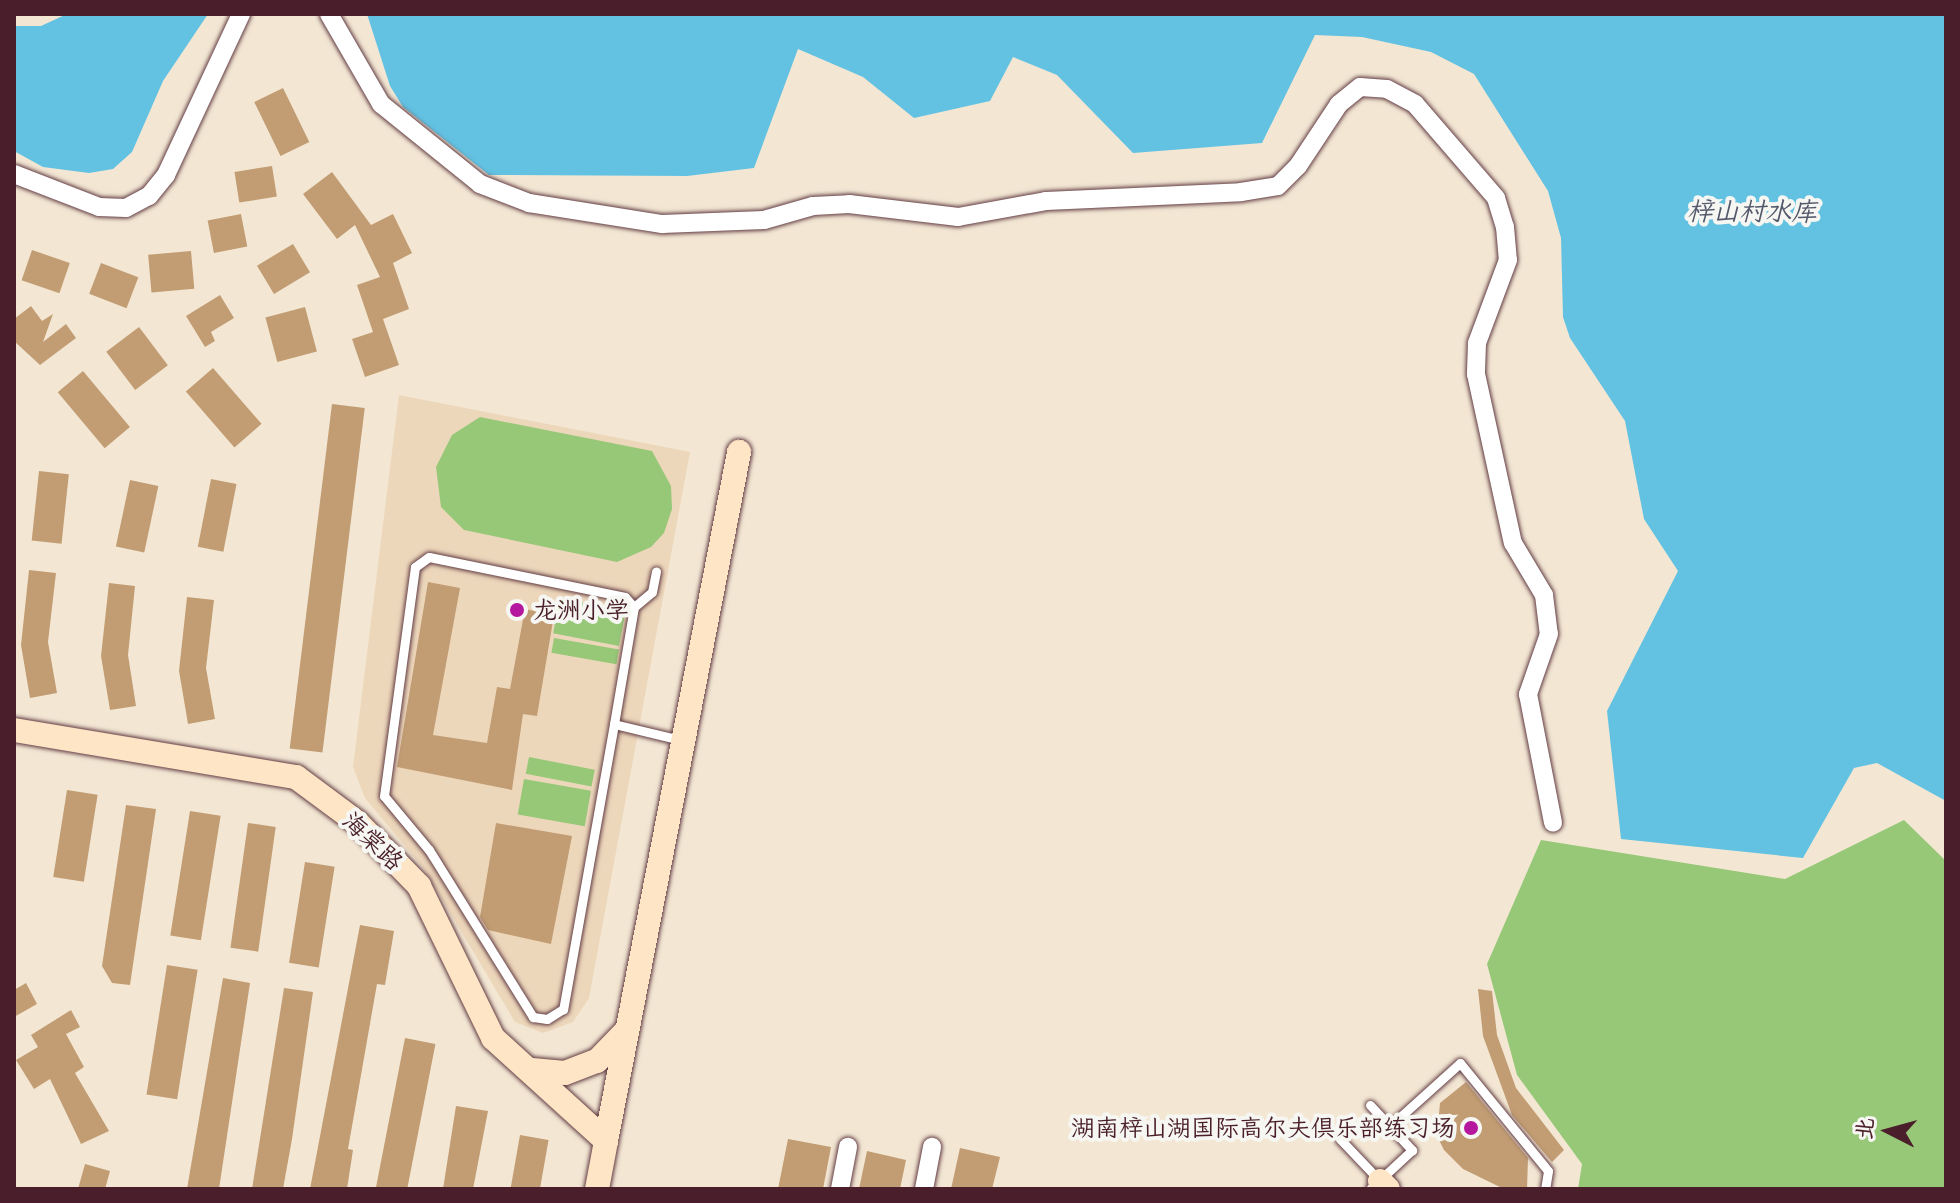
<!DOCTYPE html>
<meta charset="utf-8">
<style>
body{margin:0}
#map{position:relative;width:1960px;height:1203px;overflow:hidden;background:#f3e7d4;font-family:Delius,"LXGW WenKai TC",sans-serif}
div>[style]{position:absolute}
.built>*{inset:0;background:#edd7bb}
.green>*{inset:0;background:#96c878;transform-origin:0 0}
.water>*{inset:0;background:#63c2e2}
.building>*{inset:0;background:#c29d73;transform-origin:0 0}
.roads{filter:drop-shadow(0 0 2px #633d44) drop-shadow(0 0 2px #633d44)}
.lane>*{height:9px;margin:-4.5px;padding:0 4.5px;transform-origin:4.5px;border-radius:4.5px;background:#fff}
.street>*{height:18px;margin:-9px;padding:0 9px;transform-origin:9px;border-radius:9px;background:#fff}
.secondary>*{height:24px;margin:-12px;padding:0 12px;transform-origin:12px;border-radius:12px;background:#fde5c5}
.dots>*{width:22px;height:22px;translate:-50% -50%;box-sizing:border-box;border:4px solid #f6f6f2;border-radius:50%}
span{translate:-50% -50%;white-space:nowrap;text-align:center;line-height:1.15;-webkit-text-stroke:8px #f6f6f2;paint-order:stroke}
.poi-label{font-size:24px;color:#4a1f2b}
.left{translate:0 -50%;text-align:left}
.right{translate:-100% -50%;text-align:right}
.street-label{font-size:24px;color:#4a1f2b}
.water-label{font-size:26px;color:#53586b;font-style:italic}
.frame{position:absolute;inset:0;border:16px solid #4a1f2b;pointer-events:none}
.north{position:absolute;left:1848px;top:1091px;width:80px;height:80px;-webkit-text-stroke:6px #f6f6f2;paint-order:stroke;rotate:276deg;font-size:22px;font-weight:700;line-height:32px;text-align:center;color:#4a1f2b}
.north::after{content:'';display:block;margin:auto;width:28px;height:36px;background:#4a1f2b;clip-path:polygon(50% 0,100% 100%,50% 72%,0 100%)}
</style>
<div id="map">
<div class="built">
<div style="clip-path:polygon(399px 395px,690px 452px,589px 998px,573px 1022px,543px 1033px,515px 1022px,424px 869px,365px 798px,353px 767px)"></div>
</div>
<div class="green">
<div style="clip-path:polygon(480px 417px,652px 451px,671px 486px,672px 509px,664px 533px,651px 547px,617px 562px,464px 530px,441px 507px,436px 467px,452px 435px)"></div>
<div style="left:560px;top:598px;width:67px;height:36px;rotate:11deg"></div>
<div style="left:554px;top:638px;width:66px;height:15px;rotate:10deg"></div>
<div style="left:529px;top:757px;width:67px;height:17px;rotate:11deg"></div>
<div style="left:524px;top:779px;width:68px;height:36px;rotate:10deg"></div>
<div style="clip-path:polygon(1904px 820px,1946px 861px,1946px 1189px,1578px 1189px,1582px 1164px,1517px 1075px,1487px 964px,1541px 840px,1785px 879px)"></div>
</div>
<div class="water">
<div style="clip-path:polygon(67px 14px,208px 14px,163px 81px,132px 152px,113px 169px,89px 173px,43px 167px,14px 151px,14px 26px,41px 26px)"></div>
<div style="clip-path:polygon(367px 14px,1946px 14px,1946px 801px,1877px 763px,1854px 768px,1803px 858px,1621px 839px,1607px 711px,1678px 571px,1644px 519px,1625px 421px,1570px 338px,1563px 317px,1561px 238px,1548px 191px,1474px 74px,1431px 52px,1362px 37px,1315px 35px,1262px 143px,1133px 153px,1057px 75px,1013px 57px,990px 101px,914px 118px,863px 77px,798px 49px,754px 168px,687px 176px,489px 175px,403px 107px,390px 86px)"></div>
</div>
<div class="building">
<div style="left:283px;top:88px;width:60px;height:32px;rotate:64deg"></div>
<div style="left:272px;top:166px;width:31px;height:38px;rotate:81deg"></div>
<div style="clip-path:polygon(332px 172px,371px 225px,393px 214px,412px 253px,393px 263px,409px 309px,383px 319px,399px 365px,365px 377px,352px 339px,373px 332px,357px 285px,380px 277px,355px 225px,337px 239px,303px 194px)"></div>
<div style="left:241px;top:214px;width:33px;height:34px;rotate:79deg"></div>
<div style="left:293px;top:244px;width:33px;height:42px;rotate:59deg"></div>
<div style="left:32px;top:250px;width:40px;height:32px;rotate:19deg"></div>
<div style="left:191px;top:251px;width:38px;height:43px;rotate:85deg"></div>
<div style="left:101px;top:263px;width:40px;height:33px;rotate:21deg"></div>
<div style="clip-path:polygon(220px 295px,234px 318px,211px 332px,215px 341px,205px 347px,186px 316px)"></div>
<div style="clip-path:polygon(31px 306px,42px 321px,53px 314px,43px 342px,66px 324px,76px 338px,40px 365px,14px 341px,14px 319px)"></div>
<div style="left:305px;top:307px;width:46px;height:41px;rotate:75deg"></div>
<div style="left:139px;top:327px;width:48px;height:41px;rotate:53deg"></div>
<div style="left:213px;top:368px;width:74px;height:36px;rotate:49deg"></div>
<div style="left:83px;top:371px;width:73px;height:33px;rotate:50deg"></div>
<div style="left:332px;top:404px;width:33px;height:347px;rotate:7deg"></div>
<div style="left:39px;top:471px;width:30px;height:70px;rotate:6deg"></div>
<div style="left:211px;top:479px;width:26px;height:69px;rotate:11deg"></div>
<div style="left:130px;top:480px;width:29px;height:68px;rotate:12deg"></div>
<div style="clip-path:polygon(29px 570px,56px 573px,48px 642px,57px 693px,30px 698px,21px 645px)"></div>
<div style="clip-path:polygon(428px 582px,460px 588px,433px 735px,487px 743px,497px 687px,510px 689px,525px 609px,554px 615px,537px 716px,523px 714px,512px 790px,397px 767px)"></div>
<div style="clip-path:polygon(109px 583px,135px 586px,128px 655px,136px 706px,110px 710px,101px 656px)"></div>
<div style="clip-path:polygon(187px 597px,214px 600px,206px 668px,215px 719px,188px 724px,179px 671px)"></div>
<div style="left:67px;top:790px;width:31px;height:88px;rotate:9deg"></div>
<div style="clip-path:polygon(126px 805px,156px 809px,130px 985px,112px 983px,102px 966px)"></div>
<div style="left:190px;top:811px;width:31px;height:126px;rotate:9deg"></div>
<div style="left:248px;top:823px;width:28px;height:126px;rotate:8deg"></div>
<div style="clip-path:polygon(496px 823px,572px 836px,551px 944px,488px 930px,480px 917px)"></div>
<div style="left:305px;top:862px;width:30px;height:102px;rotate:9deg"></div>
<div style="clip-path:polygon(360px 925px,394px 931px,385px 985px,377px 984px,348px 1149px,353px 1150px,347px 1189px,310px 1189px)"></div>
<div style="left:167px;top:965px;width:31px;height:131px;rotate:9deg"></div>
<div style="clip-path:polygon(223px 978px,250px 983px,219px 1189px,187px 1189px)"></div>
<div style="clip-path:polygon(26px 983px,37px 1004px,14px 1017px,14px 990px)"></div>
<div style="clip-path:polygon(284px 988px,313px 992px,292px 1139px,283px 1189px,252px 1189px)"></div>
<div style="clip-path:polygon(1478px 989px,1492px 991px,1497px 1035px,1516px 1088px,1564px 1150px,1552px 1162px,1512px 1115px,1483px 1036px)"></div>
<div style="clip-path:polygon(71px 1010px,80px 1027px,66px 1034px,84px 1067px,75px 1073px,109px 1131px,81px 1144px,50px 1079px,34px 1089px,16px 1060px,38px 1047px,31px 1035px)"></div>
<div style="left:405px;top:1038px;width:31px;height:153px;rotate:11deg"></div>
<div style="clip-path:polygon(1466px 1082px,1528px 1158px,1527px 1189px,1504px 1189px,1463px 1169px,1444px 1150px,1437px 1136px,1440px 1103px)"></div>
<div style="clip-path:polygon(456px 1106px,488px 1111px,473px 1189px,443px 1189px)"></div>
<div style="left:520px;top:1135px;width:29px;height:55px;rotate:10deg"></div>
<div style="clip-path:polygon(788px 1139px,831px 1147px,823px 1189px,778px 1189px)"></div>
<div style="clip-path:polygon(960px 1148px,1000px 1157px,992px 1189px,951px 1189px)"></div>
<div style="clip-path:polygon(867px 1151px,906px 1160px,900px 1189px,859px 1189px)"></div>
<div style="clip-path:polygon(85px 1164px,110px 1171px,105px 1189px,78px 1189px)"></div>
</div>
<div class="roads">
<div class="lane">
<div style="left:634px;top:607px;width:23px;rotate:-40deg"></div>
<div style="left:652px;top:592px;width:21px;rotate:-79deg"></div>
<div style="left:614px;top:724px;width:290px;rotate:100.1deg"></div>
<div style="left:563px;top:1009px;width:19px;rotate:148deg"></div>
<div style="left:547px;top:1019px;width:14px;rotate:-172deg"></div>
<div style="left:533px;top:1017px;width:197px;rotate:-121.9deg"></div>
<div style="left:429px;top:850px;width:70px;rotate:-129.8deg"></div>
<div style="left:384px;top:796px;width:231px;rotate:-82.3deg"></div>
<div style="left:415px;top:567px;width:17px;rotate:-36deg"></div>
<div style="left:429px;top:557px;width:200px;rotate:11.5deg"></div>
<div style="left:625px;top:597px;width:13px;rotate:48deg"></div>
<div style="left:634px;top:607px;width:119px;rotate:99.7deg"></div>
<div style="left:614px;top:724px;width:68px;rotate:13.6deg"></div>
<div style="left:1370px;top:1105px;width:62px;rotate:47deg"></div>
<div style="left:1412px;top:1150px;width:57px;rotate:137.1deg"></div>
<div style="left:1390px;top:1126px;width:94px;rotate:-42deg"></div>
<div style="left:1460px;top:1063px;width:139px;rotate:50.8deg"></div>
<div style="left:1548px;top:1171px;width:18px;rotate:99deg"></div>
<div style="left:1340px;top:1139px;width:58px;rotate:46.4deg"></div>
</div>
<div class="street">
<div style="left:329px;top:14px;width:104px;rotate:60deg"></div>
<div style="left:381px;top:104px;width:127px;rotate:38.9deg"></div>
<div style="left:480px;top:184px;width:53px;rotate:21.2deg"></div>
<div style="left:529px;top:203px;width:135px;rotate:9deg"></div>
<div style="left:662px;top:224px;width:102px;rotate:-2.2deg"></div>
<div style="left:764px;top:220px;width:51px;rotate:-15.9deg"></div>
<div style="left:813px;top:206px;width:36px;rotate:-3deg"></div>
<div style="left:849px;top:204px;width:110px;rotate:6.8deg"></div>
<div style="left:958px;top:217px;width:89px;rotate:-10.3deg"></div>
<div style="left:1046px;top:201px;width:195px;rotate:-2.6deg"></div>
<div style="left:1241px;top:192px;width:37px;rotate:-9deg"></div>
<div style="left:1278px;top:186px;width:28px;rotate:-45deg"></div>
<div style="left:1298px;top:166px;width:74px;rotate:-56.5deg"></div>
<div style="left:1339px;top:104px;width:27px;rotate:-39deg"></div>
<div style="left:1360px;top:87px;width:27px;rotate:4deg"></div>
<div style="left:1387px;top:89px;width:32px;rotate:28deg"></div>
<div style="left:1415px;top:104px;width:124px;rotate:49.2deg"></div>
<div style="left:1496px;top:198px;width:30px;rotate:73deg"></div>
<div style="left:1505px;top:227px;width:33px;rotate:85deg"></div>
<div style="left:1508px;top:260px;width:89px;rotate:110.5deg"></div>
<div style="left:1477px;top:343px;width:31px;rotate:92deg"></div>
<div style="left:1476px;top:374px;width:173px;rotate:77.7deg"></div>
<div style="left:1513px;top:543px;width:61px;rotate:59.2deg"></div>
<div style="left:1544px;top:595px;width:39px;rotate:83deg"></div>
<div style="left:1549px;top:634px;width:64px;rotate:109.3deg"></div>
<div style="left:1528px;top:694px;width:131px;rotate:79deg"></div>
<div style="left:14px;top:174px;width:91px;rotate:21.2deg"></div>
<div style="left:99px;top:207px;width:27px;rotate:2deg"></div>
<div style="left:126px;top:208px;width:26px;rotate:-28deg"></div>
<div style="left:149px;top:196px;width:27px;rotate:-51deg"></div>
<div style="left:166px;top:175px;width:178px;rotate:-65deg"></div>
<div style="left:840px;top:1189px;width:43px;rotate:-79.2deg"></div>
<div style="left:924px;top:1189px;width:43px;rotate:-79.2deg"></div>
</div>
<div class="secondary">
<div style="left:14px;top:730px;width:286px;rotate:9.5deg"></div>
<div style="left:296px;top:777px;width:77px;rotate:36.6deg"></div>
<div style="left:358px;top:823px;width:88px;rotate:45.9deg"></div>
<div style="left:419px;top:886px;width:169px;rotate:64deg"></div>
<div style="left:493px;top:1038px;width:153px;rotate:42.3deg"></div>
<div style="left:606px;top:1141px;width:49px;rotate:100.6deg"></div>
<div style="left:532px;top:1070px;width:33px;rotate:5deg"></div>
<div style="left:565px;top:1073px;width:34px;rotate:-21deg"></div>
<div style="left:597px;top:1061px;width:42px;rotate:-46deg"></div>
<div style="left:606px;top:1141px;width:702px;rotate:-79.07deg"></div>
<div style="left:1380px;top:1181px;width:11px;rotate:45deg"></div>
</div>
</div>
<div class="dots">
<div style="left:517px;top:610px;background:#b5179e"></div>
<div style="left:1471px;top:1128px;background:#b5179e"></div>
</div>
<div class="poi-label">
<span class="left" style="left:533px;top:610px">龙洲小学</span>
<span class="right" style="left:1455px;top:1128px">湖南梓山湖国际高尔夫俱乐部练习场</span>
</div>
<div class="street-label">
<span style="left:373px;top:841px;rotate:43deg">海棠路</span>
</div>
<div class="water-label">
<span style="left:1752px;top:211px">梓山村水库</span>
</div>
<div class="frame"></div>
<div class="north">北</div>
</div>
